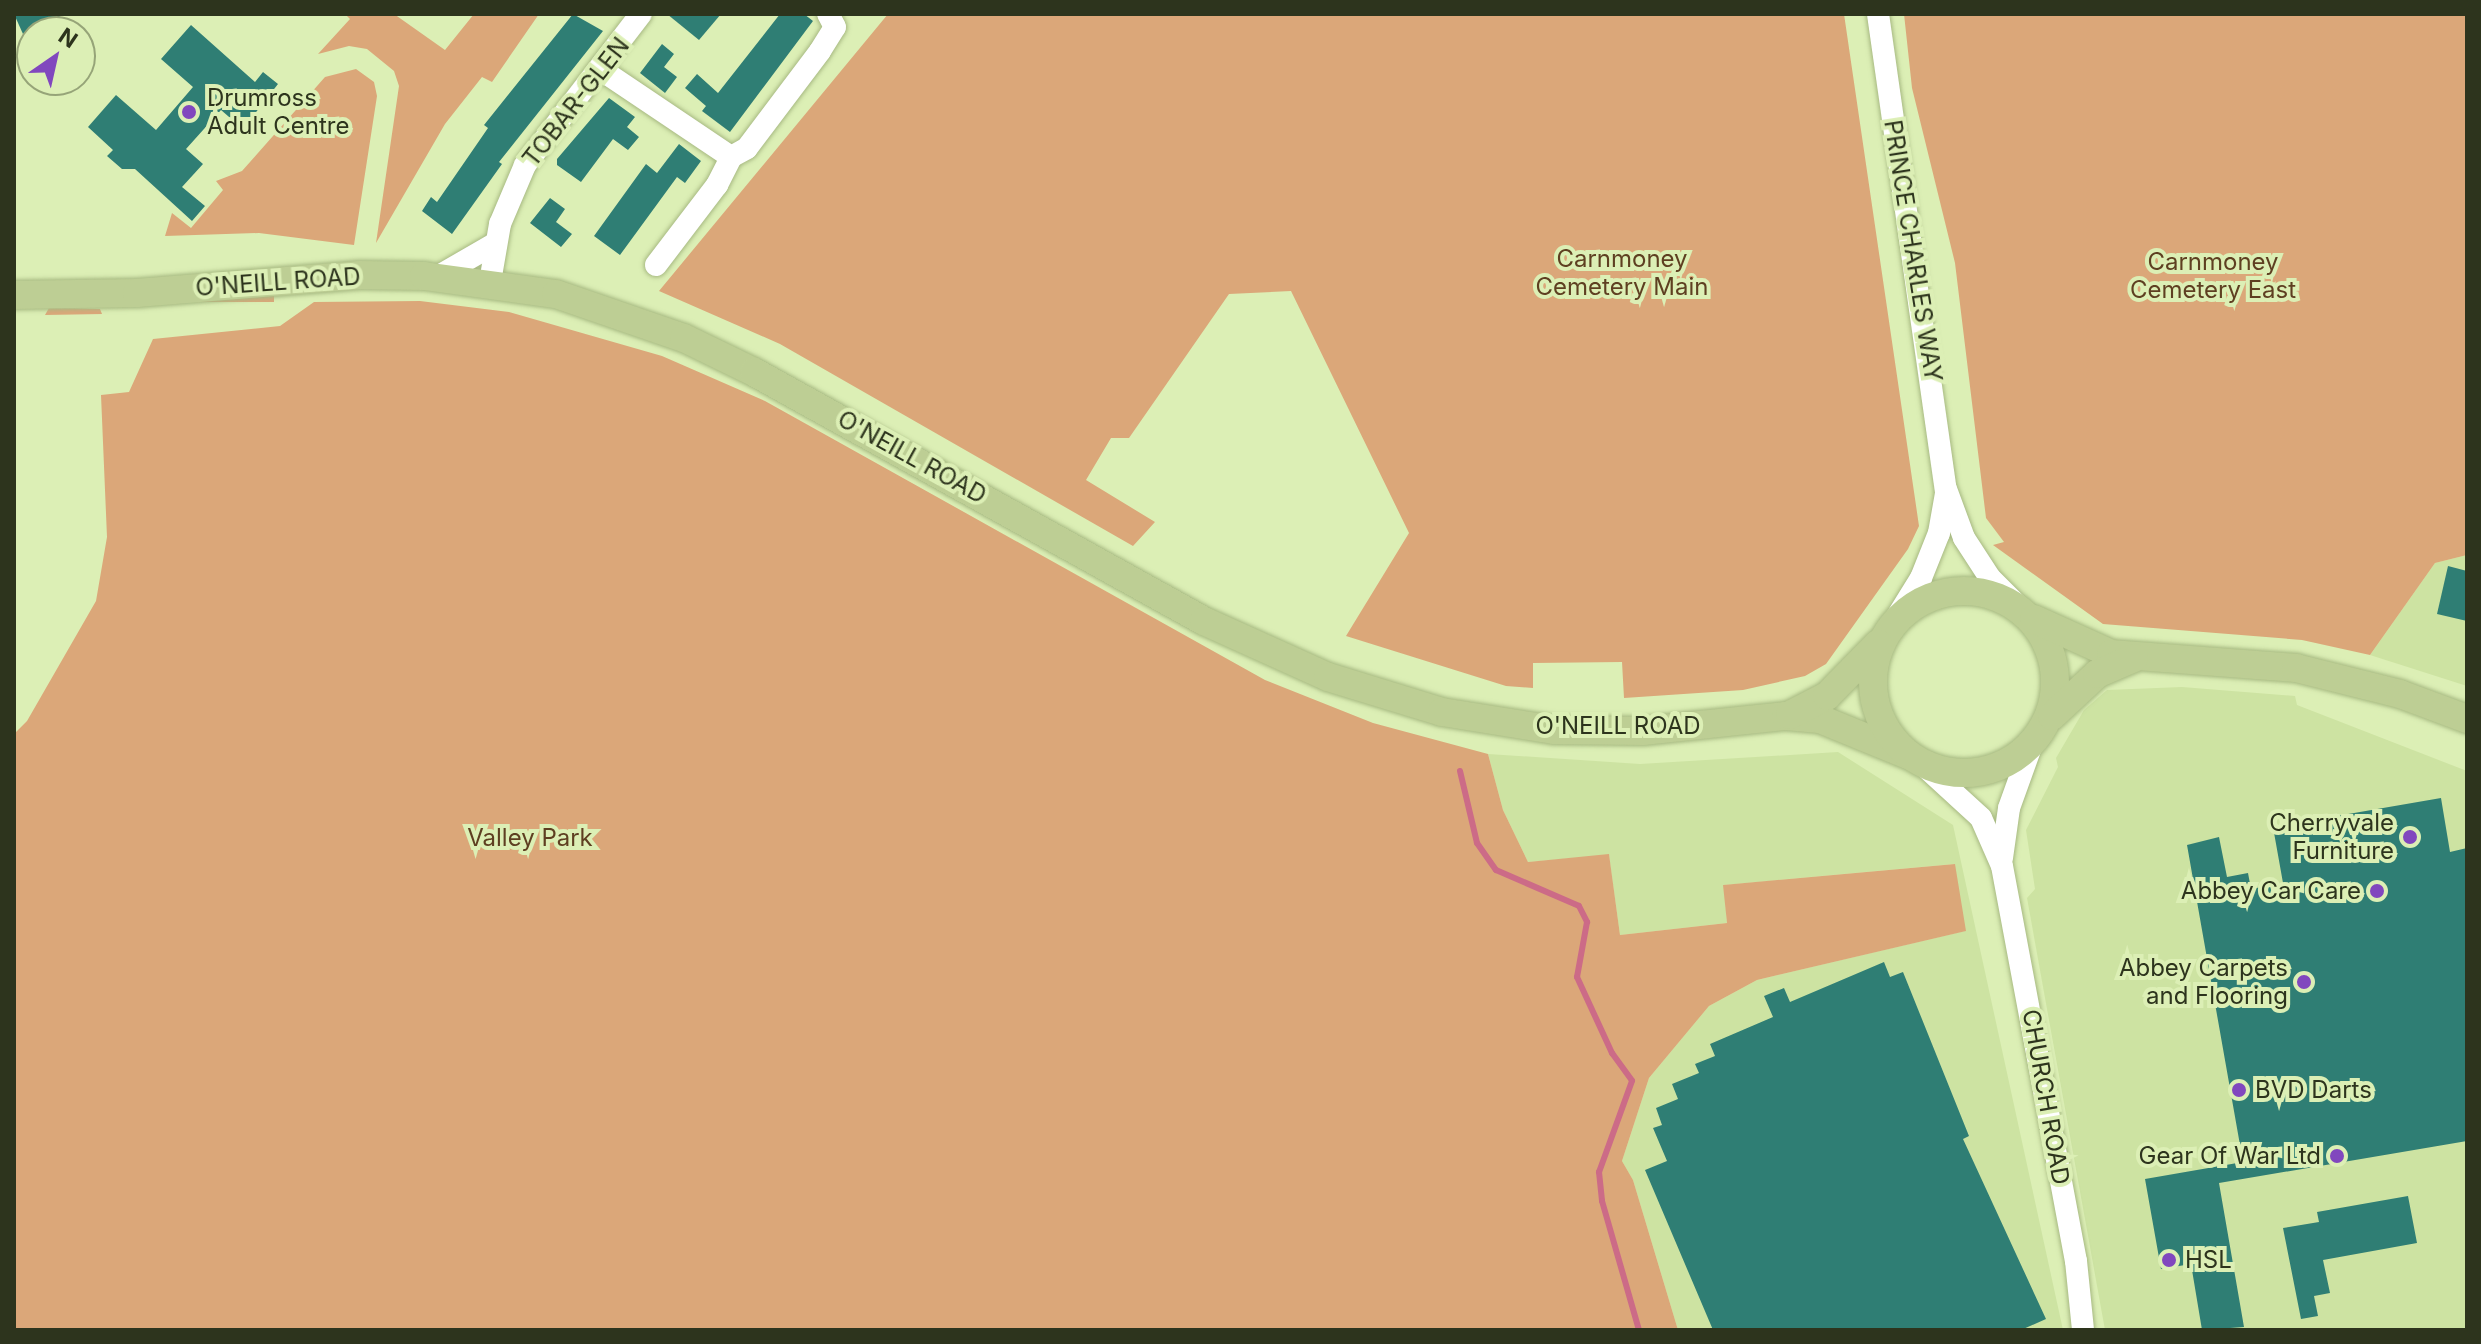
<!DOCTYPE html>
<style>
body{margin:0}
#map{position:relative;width:2481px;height:1344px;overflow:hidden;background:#dcefb5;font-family:Inter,sans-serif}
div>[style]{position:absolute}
.built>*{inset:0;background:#cde3a2}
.green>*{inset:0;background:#dba779;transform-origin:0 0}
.stream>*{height:6px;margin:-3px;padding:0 3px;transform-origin:3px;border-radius:3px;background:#cc6b87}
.building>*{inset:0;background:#2f7e74}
.roads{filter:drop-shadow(0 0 2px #a7b982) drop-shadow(0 0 2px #a7b982)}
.minor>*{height:22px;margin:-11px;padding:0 11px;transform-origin:11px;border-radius:11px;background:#fff}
.major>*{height:28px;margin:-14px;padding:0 14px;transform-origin:14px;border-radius:14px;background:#bdce94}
.major>.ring{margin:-14px;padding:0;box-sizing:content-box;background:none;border:28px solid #bdce94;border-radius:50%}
.dots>*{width:22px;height:22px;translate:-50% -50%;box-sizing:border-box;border:4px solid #dcefb5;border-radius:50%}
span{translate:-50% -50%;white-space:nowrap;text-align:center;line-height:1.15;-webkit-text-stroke:8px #dcefb5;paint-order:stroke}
.poi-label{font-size:24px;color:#2d341d}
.left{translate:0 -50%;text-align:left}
.right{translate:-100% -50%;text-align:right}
.street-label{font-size:24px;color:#2d341d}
.park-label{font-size:24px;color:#5e3f21}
.frame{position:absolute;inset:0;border:16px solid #2d341d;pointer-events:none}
.north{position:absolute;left:16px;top:16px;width:80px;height:80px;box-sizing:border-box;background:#dcefb5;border:2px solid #96a478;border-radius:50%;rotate:34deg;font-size:22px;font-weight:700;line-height:32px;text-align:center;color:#2d341d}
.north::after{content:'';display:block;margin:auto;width:28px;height:36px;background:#8147be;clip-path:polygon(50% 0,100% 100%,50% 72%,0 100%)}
</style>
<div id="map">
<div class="built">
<div style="clip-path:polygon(2467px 555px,2467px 686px,2370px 655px,2435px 563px)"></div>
<div style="clip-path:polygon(2182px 687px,2295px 696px,2297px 705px,2467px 771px,2467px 1330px,2105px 1330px,2027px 898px,2035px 889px,2026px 830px,2058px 767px,2056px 758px,2084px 710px,2107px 690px)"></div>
<div style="clip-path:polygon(1838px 752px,1953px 825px,2063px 1330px,1678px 1330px,1633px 1180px,1622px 1161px,1649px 1078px,1709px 1006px,1757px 980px,1965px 931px,1954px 864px,1724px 885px,1727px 923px,1620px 935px,1609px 855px,1528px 862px,1503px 810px,1488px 754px,1640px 764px)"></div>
</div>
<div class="green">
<div style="clip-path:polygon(345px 14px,394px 14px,445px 50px,474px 14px,539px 14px,492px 82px,482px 77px,445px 124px,376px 243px,399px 86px,394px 71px,367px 49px,349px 46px,318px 54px,350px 19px)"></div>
<div style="clip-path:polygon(888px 14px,1844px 14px,1919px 526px,1908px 549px,1826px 664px,1805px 676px,1743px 690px,1624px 698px,1622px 662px,1533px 663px,1533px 688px,1506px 686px,1346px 636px,1409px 533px,1291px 291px,1229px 294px,1129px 438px,1111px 438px,1086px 480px,1155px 522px,1133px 546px,780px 344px,659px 291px)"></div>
<div style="clip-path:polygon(1904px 14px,2467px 14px,2467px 555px,2435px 563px,2370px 655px,2302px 640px,2103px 624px,1993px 545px,2004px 542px,1986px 518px,1955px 263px,1912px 88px)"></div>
<div style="clip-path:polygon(356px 69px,374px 82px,377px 96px,354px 245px,259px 233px,165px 236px,172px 213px,191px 228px,223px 190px,216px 181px,242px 171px,325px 77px)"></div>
<div style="left:274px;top:295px;width:7px;height:144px;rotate:90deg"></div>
<div style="clip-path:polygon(420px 301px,509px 312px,662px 356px,765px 401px,1265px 680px,1373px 723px,1488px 754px,1503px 810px,1528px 862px,1609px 854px,1620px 935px,1727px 923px,1723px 885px,1955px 864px,1966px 931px,1757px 980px,1709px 1006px,1649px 1078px,1622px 1161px,1633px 1180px,1678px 1330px,14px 1330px,14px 734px,27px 721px,96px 601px,107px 537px,101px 395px,129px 392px,153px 339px,280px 326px,314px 302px)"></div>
<div style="clip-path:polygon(49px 308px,100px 309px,102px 314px,45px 315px)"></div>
</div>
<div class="stream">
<div style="left:1460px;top:771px;width:74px;rotate:76.7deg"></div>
<div style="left:1477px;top:843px;width:33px;rotate:55deg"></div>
<div style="left:1496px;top:870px;width:90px;rotate:23.4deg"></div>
<div style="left:1579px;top:906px;width:18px;rotate:63deg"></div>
<div style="left:1587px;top:922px;width:56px;rotate:100.3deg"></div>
<div style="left:1577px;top:977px;width:84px;rotate:65.3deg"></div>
<div style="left:1612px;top:1053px;width:34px;rotate:54deg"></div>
<div style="left:1632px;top:1081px;width:97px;rotate:109.9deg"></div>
<div style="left:1599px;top:1172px;width:29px;rotate:84deg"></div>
<div style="left:1602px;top:1201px;width:134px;rotate:74deg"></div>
</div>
<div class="building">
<div style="clip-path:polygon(14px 14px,65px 14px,23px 34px)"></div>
<div style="clip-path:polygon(573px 14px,603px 31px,499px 162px,502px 164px,452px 234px,422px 211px,431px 197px,437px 202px,488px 128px,484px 125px)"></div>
<div style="clip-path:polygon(667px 14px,721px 14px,699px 40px)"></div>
<div style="clip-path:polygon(780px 14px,804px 14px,813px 21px,730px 132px,702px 111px,706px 106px,685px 88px,697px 74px,718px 93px)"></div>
<div style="clip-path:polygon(191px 25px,255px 82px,263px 72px,278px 84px,243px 129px,221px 110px,186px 149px,203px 164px,182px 187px,205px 206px,192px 221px,135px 169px,122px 169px,107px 156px,113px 150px,88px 127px,116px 95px,156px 130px,193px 87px,161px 59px)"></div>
<div style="clip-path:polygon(662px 44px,674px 54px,664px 67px,677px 77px,665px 93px,640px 73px)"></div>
<div style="clip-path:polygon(609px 98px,635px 117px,627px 127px,639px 137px,628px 150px,613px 139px,581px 182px,557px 165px,557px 159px)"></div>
<div style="clip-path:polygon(679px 144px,701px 161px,685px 183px,677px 177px,620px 255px,594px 236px,646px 164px,657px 173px)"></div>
<div style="clip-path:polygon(550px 198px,565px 209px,556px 222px,572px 234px,561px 247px,530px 223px)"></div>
<div style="clip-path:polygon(2448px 566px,2467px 571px,2467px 621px,2437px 614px)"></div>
<div style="clip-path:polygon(2441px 798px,2450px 852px,2467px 848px,2467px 1141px,2219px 1183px,2244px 1327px,2202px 1330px,2191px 1264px,2161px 1269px,2145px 1179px,2243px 1162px,2187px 845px,2219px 837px,2227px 877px,2248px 873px,2251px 889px,2283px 883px,2273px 827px)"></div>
<div style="clip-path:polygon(1884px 962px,1890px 977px,1903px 972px,1969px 1136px,1963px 1139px,2046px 1319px,2021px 1330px,1713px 1330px,1645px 1170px,1667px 1161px,1653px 1128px,1662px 1125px,1656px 1108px,1678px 1099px,1672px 1084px,1699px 1073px,1695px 1064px,1715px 1056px,1710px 1044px,1773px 1017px,1764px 996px,1784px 988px,1790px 1002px)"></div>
<div style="clip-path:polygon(2408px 1196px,2417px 1243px,2323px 1260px,2330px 1293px,2314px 1296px,2318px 1316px,2301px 1319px,2283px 1228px,2319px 1222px,2317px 1212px)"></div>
</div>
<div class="roads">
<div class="minor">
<div style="left:1878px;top:14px;width:480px;rotate:81.9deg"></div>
<div style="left:1946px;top:489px;width:52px;rotate:69.8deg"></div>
<div style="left:1964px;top:538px;width:48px;rotate:57deg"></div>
<div style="left:1990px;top:578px;width:45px;rotate:45deg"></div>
<div style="left:600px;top:69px;width:158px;rotate:33.9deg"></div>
<div style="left:731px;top:157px;width:18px;rotate:-29deg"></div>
<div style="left:747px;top:148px;width:121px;rotate:-53deg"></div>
<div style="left:820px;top:51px;width:28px;rotate:-58deg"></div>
<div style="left:835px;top:27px;width:15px;rotate:-118deg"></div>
<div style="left:656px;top:265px;width:101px;rotate:-52.7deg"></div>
<div style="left:717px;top:185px;width:31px;rotate:-63deg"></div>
<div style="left:437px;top:277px;width:68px;rotate:-30deg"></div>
<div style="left:490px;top:282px;width:59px;rotate:-80.2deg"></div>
<div style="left:500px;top:224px;width:64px;rotate:-67deg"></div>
<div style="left:525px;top:165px;width:190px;rotate:-52.5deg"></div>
<div style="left:1890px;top:628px;width:59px;rotate:-58.2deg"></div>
<div style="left:1921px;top:578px;width:48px;rotate:-68.2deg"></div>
<div style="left:1939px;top:533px;width:40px;rotate:-80deg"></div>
<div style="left:1921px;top:763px;width:81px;rotate:42.5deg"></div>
<div style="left:1981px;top:818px;width:52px;rotate:66.4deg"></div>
<div style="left:2002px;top:866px;width:402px;rotate:79.4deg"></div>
<div style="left:2076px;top:1261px;width:69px;rotate:84.2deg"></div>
<div style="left:2002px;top:858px;width:50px;rotate:-82deg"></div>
<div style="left:2009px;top:808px;width:68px;rotate:-70.2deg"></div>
</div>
<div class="major">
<div style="left:14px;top:295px;width:123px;rotate:-0.9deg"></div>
<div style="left:137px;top:293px;width:224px;rotate:-4.6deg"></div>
<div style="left:360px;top:275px;width:64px;rotate:0.9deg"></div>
<div style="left:424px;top:276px;width:133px;rotate:7.8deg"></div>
<div style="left:556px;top:294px;width:135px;rotate:19deg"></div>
<div style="left:684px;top:338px;width:78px;rotate:25.9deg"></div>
<div style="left:754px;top:372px;width:514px;rotate:28.96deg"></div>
<div style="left:1204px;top:621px;width:136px;rotate:24.3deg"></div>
<div style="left:1328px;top:677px;width:119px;rotate:17.1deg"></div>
<div style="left:1442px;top:712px;width:113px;rotate:9.1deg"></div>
<div style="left:1554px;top:730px;width:89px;rotate:0.6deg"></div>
<div style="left:1643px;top:731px;width:144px;rotate:-6deg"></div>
<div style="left:1786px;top:716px;width:34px;rotate:5deg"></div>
<div style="left:1820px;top:719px;width:97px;rotate:22.3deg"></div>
<div class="ring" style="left:1873px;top:591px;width:154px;height:154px"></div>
<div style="left:2034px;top:619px;width:85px;rotate:24.4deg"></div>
<div style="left:2111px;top:654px;width:186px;rotate:4.3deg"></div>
<div style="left:2296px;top:668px;width:107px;rotate:14deg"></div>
<div style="left:2400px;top:694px;width:72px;rotate:20.5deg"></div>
<div style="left:1790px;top:715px;width:42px;rotate:-27.2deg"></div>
<div style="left:1827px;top:696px;width:73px;rotate:-45.6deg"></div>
<div style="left:2052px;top:716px;width:62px;rotate:-43deg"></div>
<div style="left:2097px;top:674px;width:40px;rotate:-23.4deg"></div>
</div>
</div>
<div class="dots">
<div style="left:189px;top:112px;background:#8147be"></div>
<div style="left:2410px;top:837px;background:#8147be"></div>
<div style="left:2377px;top:891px;background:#8147be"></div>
<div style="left:2304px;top:982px;background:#8147be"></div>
<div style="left:2239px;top:1090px;background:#8147be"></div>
<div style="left:2337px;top:1156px;background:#8147be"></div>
<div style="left:2169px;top:1260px;background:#8147be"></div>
</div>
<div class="poi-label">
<span class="left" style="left:207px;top:112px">Drumross<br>Adult Centre</span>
<span class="right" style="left:2394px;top:837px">Cherryvale<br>Furniture</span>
<span class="right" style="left:2361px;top:891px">Abbey Car Care</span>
<span class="right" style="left:2288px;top:982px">Abbey Carpets<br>and Flooring</span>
<span class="left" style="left:2255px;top:1090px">BVD Darts</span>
<span class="right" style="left:2321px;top:1156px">Gear Of War Ltd</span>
<span class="left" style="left:2185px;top:1260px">HSL</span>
</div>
<div class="street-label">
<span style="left:576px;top:102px;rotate:-52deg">TOBAR-GLEN</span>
<span style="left:1913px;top:251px;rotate:81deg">PRINCE CHARLES WAY</span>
<span style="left:278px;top:282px;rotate:-4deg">O'NEILL ROAD</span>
<span style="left:912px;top:457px;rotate:29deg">O'NEILL ROAD</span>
<span style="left:1618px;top:726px">O'NEILL ROAD</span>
<span style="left:2046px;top:1097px;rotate:80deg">CHURCH ROAD</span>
</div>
<div class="park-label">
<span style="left:1622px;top:273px">Carnmoney<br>Cemetery Main</span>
<span style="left:2213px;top:276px">Carnmoney<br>Cemetery East</span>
<span style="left:530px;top:838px">Valley Park</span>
</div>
<div class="frame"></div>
<div class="north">N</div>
</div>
